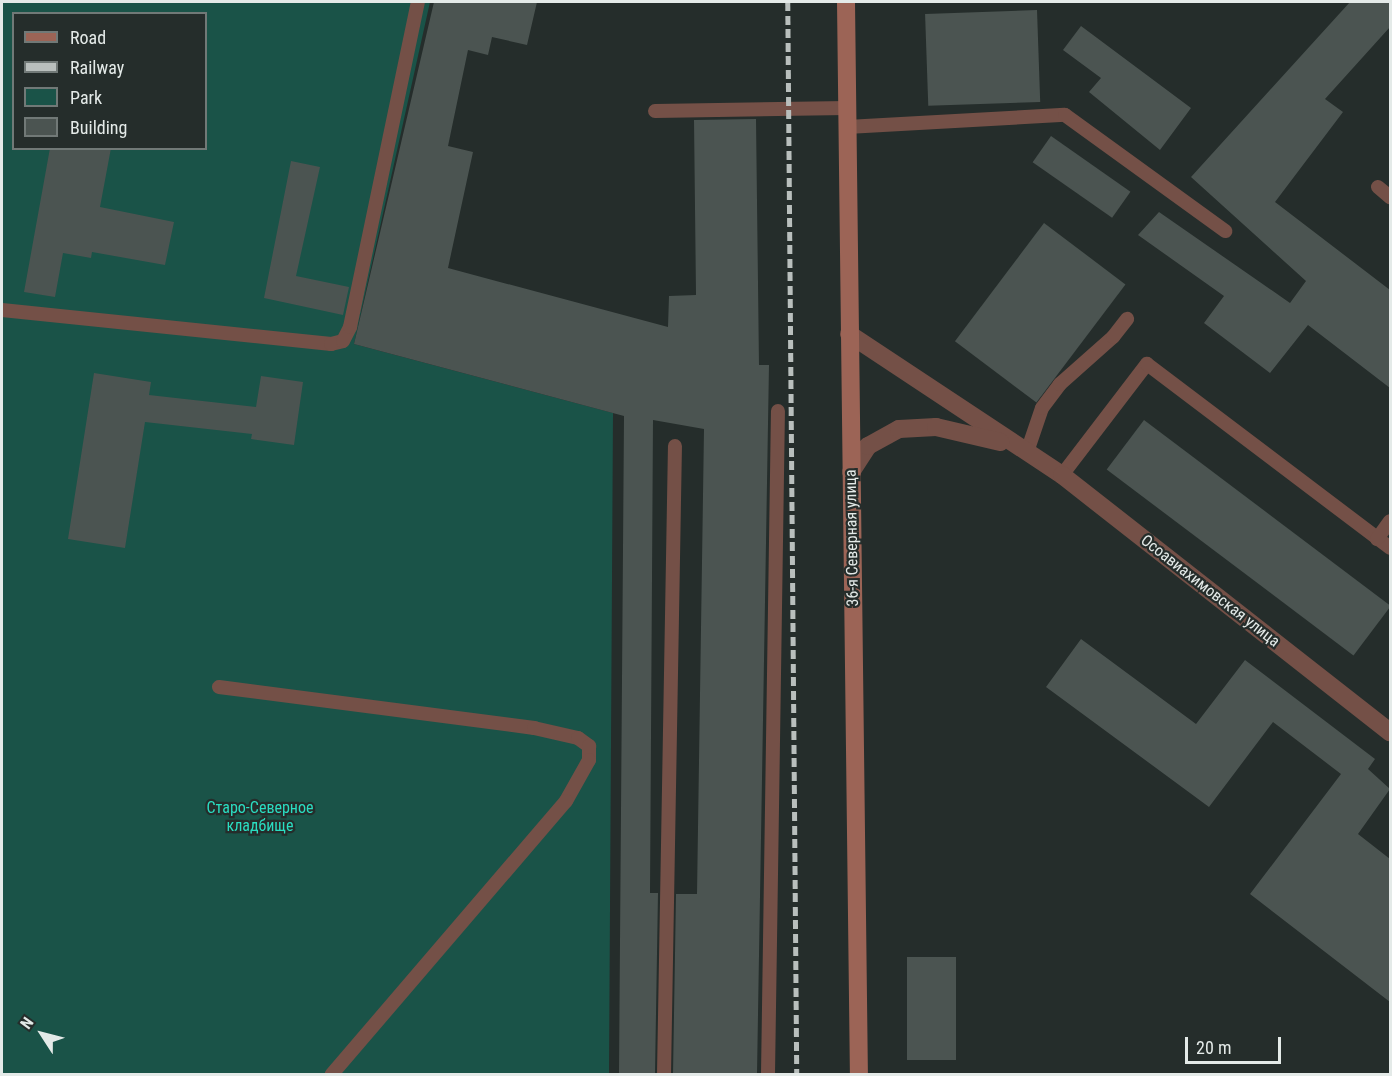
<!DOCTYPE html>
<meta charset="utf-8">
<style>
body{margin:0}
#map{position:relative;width:1392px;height:1076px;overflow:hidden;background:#252d2b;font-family:"Roboto Condensed",sans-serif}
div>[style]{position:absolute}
.green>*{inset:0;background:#1a5348}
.building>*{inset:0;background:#4b5451;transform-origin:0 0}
.lane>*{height:14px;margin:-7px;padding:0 7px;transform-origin:7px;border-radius:7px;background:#745047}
.street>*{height:18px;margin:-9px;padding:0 9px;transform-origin:9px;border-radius:9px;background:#745047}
.secondary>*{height:18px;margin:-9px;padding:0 9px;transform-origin:9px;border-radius:9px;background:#9c6456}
.rail>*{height:4.5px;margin-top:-2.25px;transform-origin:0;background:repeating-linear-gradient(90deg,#b9bfbd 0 9px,transparent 0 13.5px)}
span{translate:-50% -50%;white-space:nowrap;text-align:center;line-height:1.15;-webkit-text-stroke:4.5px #252d2b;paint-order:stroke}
.street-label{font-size:16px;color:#e4eae8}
.park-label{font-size:16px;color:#2adec2}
.frame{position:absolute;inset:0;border:3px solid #e4eae8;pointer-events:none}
.legend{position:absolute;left:12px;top:12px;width:195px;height:138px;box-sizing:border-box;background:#252d2b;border:2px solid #717977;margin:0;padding:8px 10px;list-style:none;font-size:18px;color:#e4eae8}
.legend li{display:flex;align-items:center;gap:12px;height:30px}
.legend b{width:30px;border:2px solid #717977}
.north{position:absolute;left:12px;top:1004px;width:60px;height:60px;-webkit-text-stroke:4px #252d2b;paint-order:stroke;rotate:306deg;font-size:16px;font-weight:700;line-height:24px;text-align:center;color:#e4eae8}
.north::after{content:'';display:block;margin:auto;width:21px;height:27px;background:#e4eae8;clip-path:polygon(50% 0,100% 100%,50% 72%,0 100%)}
.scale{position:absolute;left:1185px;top:1037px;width:96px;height:27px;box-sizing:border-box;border:3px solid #e4eae8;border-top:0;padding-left:8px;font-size:18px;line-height:21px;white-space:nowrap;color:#e4eae8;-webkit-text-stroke:4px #252d2b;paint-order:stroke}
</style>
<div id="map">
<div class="green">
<div style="clip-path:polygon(evenodd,2px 2px,430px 2px,354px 344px,613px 413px,609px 1074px,2px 1074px,2px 2px,14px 14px,206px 14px,206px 148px,14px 148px,14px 14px)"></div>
</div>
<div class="building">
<div style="clip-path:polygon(434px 2px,537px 2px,527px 45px,492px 37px,488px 55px,468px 50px,448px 146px,473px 152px,448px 268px,668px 327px,669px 296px,696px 295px,694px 120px,756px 119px,759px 365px,769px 365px,757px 1074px,673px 1074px,676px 894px,697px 894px,704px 429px,653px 420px,650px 893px,658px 893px,655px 1074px,619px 1074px,624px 416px,354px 344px)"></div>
<div style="clip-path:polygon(1350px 2px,1390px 2px,1390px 27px,1325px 99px,1343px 112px,1275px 202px,1390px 290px,1390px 388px,1308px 325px,1270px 373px,1204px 323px,1224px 296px,1138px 235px,1159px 212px,1290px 303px,1306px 281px,1191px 177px)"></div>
<div style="left:1037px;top:10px;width:92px;height:112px;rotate:88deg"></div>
<div style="clip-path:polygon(1081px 26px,1191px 108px,1160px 150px,1089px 92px,1101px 78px,1063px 50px)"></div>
<div style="left:1051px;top:136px;width:97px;height:32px;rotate:35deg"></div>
<div style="clip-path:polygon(50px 148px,111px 148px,100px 207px,174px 222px,165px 265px,92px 252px,91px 258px,63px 253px,55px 297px,24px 292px)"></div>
<div style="clip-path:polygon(291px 161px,320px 167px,296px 276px,349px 287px,343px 315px,264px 298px)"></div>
<div style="left:1044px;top:223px;width:102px;height:148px;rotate:37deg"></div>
<div style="clip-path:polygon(94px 373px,151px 382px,149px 395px,256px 407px,261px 376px,303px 382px,294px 445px,251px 439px,252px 434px,145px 422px,125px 548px,68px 539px)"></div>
<div style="left:1144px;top:420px;width:309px;height:62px;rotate:37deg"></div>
<div style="clip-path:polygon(1081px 639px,1196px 724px,1245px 660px,1375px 759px,1368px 769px,1390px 789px,1358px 834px,1390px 859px,1390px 1002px,1250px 894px,1341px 774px,1273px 722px,1209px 807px,1046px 687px)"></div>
<div style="left:907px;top:957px;width:49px;height:103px"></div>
</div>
<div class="lane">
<div style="left:655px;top:111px;width:192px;rotate:-0.9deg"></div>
<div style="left:847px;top:127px;width:218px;rotate:-3.2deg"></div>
<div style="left:1065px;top:115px;width:198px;rotate:35.9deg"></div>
<div style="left:1378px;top:187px;width:16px;rotate:40deg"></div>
<div style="left:2px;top:310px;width:331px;rotate:5.9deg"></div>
<div style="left:331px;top:344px;width:12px;rotate:-14deg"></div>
<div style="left:343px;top:341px;width:16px;rotate:-63deg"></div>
<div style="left:350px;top:327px;width:332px;rotate:-78.2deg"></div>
<div style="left:1027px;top:452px;width:46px;rotate:-71.2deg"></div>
<div style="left:1042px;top:408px;width:30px;rotate:-53deg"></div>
<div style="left:1060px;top:384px;width:71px;rotate:-41.6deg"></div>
<div style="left:1113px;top:337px;width:23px;rotate:-52deg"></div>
<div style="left:1062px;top:475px;width:140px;rotate:-52.6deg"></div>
<div style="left:1147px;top:364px;width:305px;rotate:37.1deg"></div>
<div style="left:1377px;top:539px;width:22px;rotate:-54deg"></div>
<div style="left:219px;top:687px;width:318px;rotate:7.4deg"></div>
<div style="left:534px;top:728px;width:45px;rotate:12.8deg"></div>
<div style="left:578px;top:738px;width:14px;rotate:36deg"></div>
<div style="left:589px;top:746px;width:14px;rotate:90deg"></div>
<div style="left:589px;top:760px;width:47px;rotate:119.3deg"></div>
<div style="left:566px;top:801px;width:360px;rotate:130.6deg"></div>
<div style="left:664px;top:1074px;width:628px;rotate:-89deg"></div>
<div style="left:768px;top:1074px;width:663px;rotate:-89.14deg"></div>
</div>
<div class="street">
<div style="left:849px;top:334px;width:255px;rotate:33.5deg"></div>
<div style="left:1062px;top:475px;width:417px;rotate:38.1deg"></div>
<div style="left:851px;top:472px;width:31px;rotate:-57deg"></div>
<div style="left:868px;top:446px;width:35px;rotate:-29deg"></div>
<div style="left:899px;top:429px;width:37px;rotate:-3deg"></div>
<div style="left:936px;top:427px;width:66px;rotate:13.2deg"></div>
</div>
<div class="secondary">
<div style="left:846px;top:2px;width:1072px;rotate:89.31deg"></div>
</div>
<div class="rail">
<div style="left:788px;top:2px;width:1072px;rotate:89.52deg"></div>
</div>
<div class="street-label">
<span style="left:852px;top:538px;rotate:-91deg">36-я Северная улица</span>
<span style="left:1210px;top:591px;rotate:38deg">Осоавиахимовская улица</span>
</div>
<div class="park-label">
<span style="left:260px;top:817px">Старо-Северное<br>кладбище</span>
</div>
<div class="frame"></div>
<ul class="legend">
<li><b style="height:8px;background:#9c6456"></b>Road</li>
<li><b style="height:8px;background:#b9bfbd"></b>Railway</li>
<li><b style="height:16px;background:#1a5348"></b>Park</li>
<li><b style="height:16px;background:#4b5451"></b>Building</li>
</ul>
<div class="north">N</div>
<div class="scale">20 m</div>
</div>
